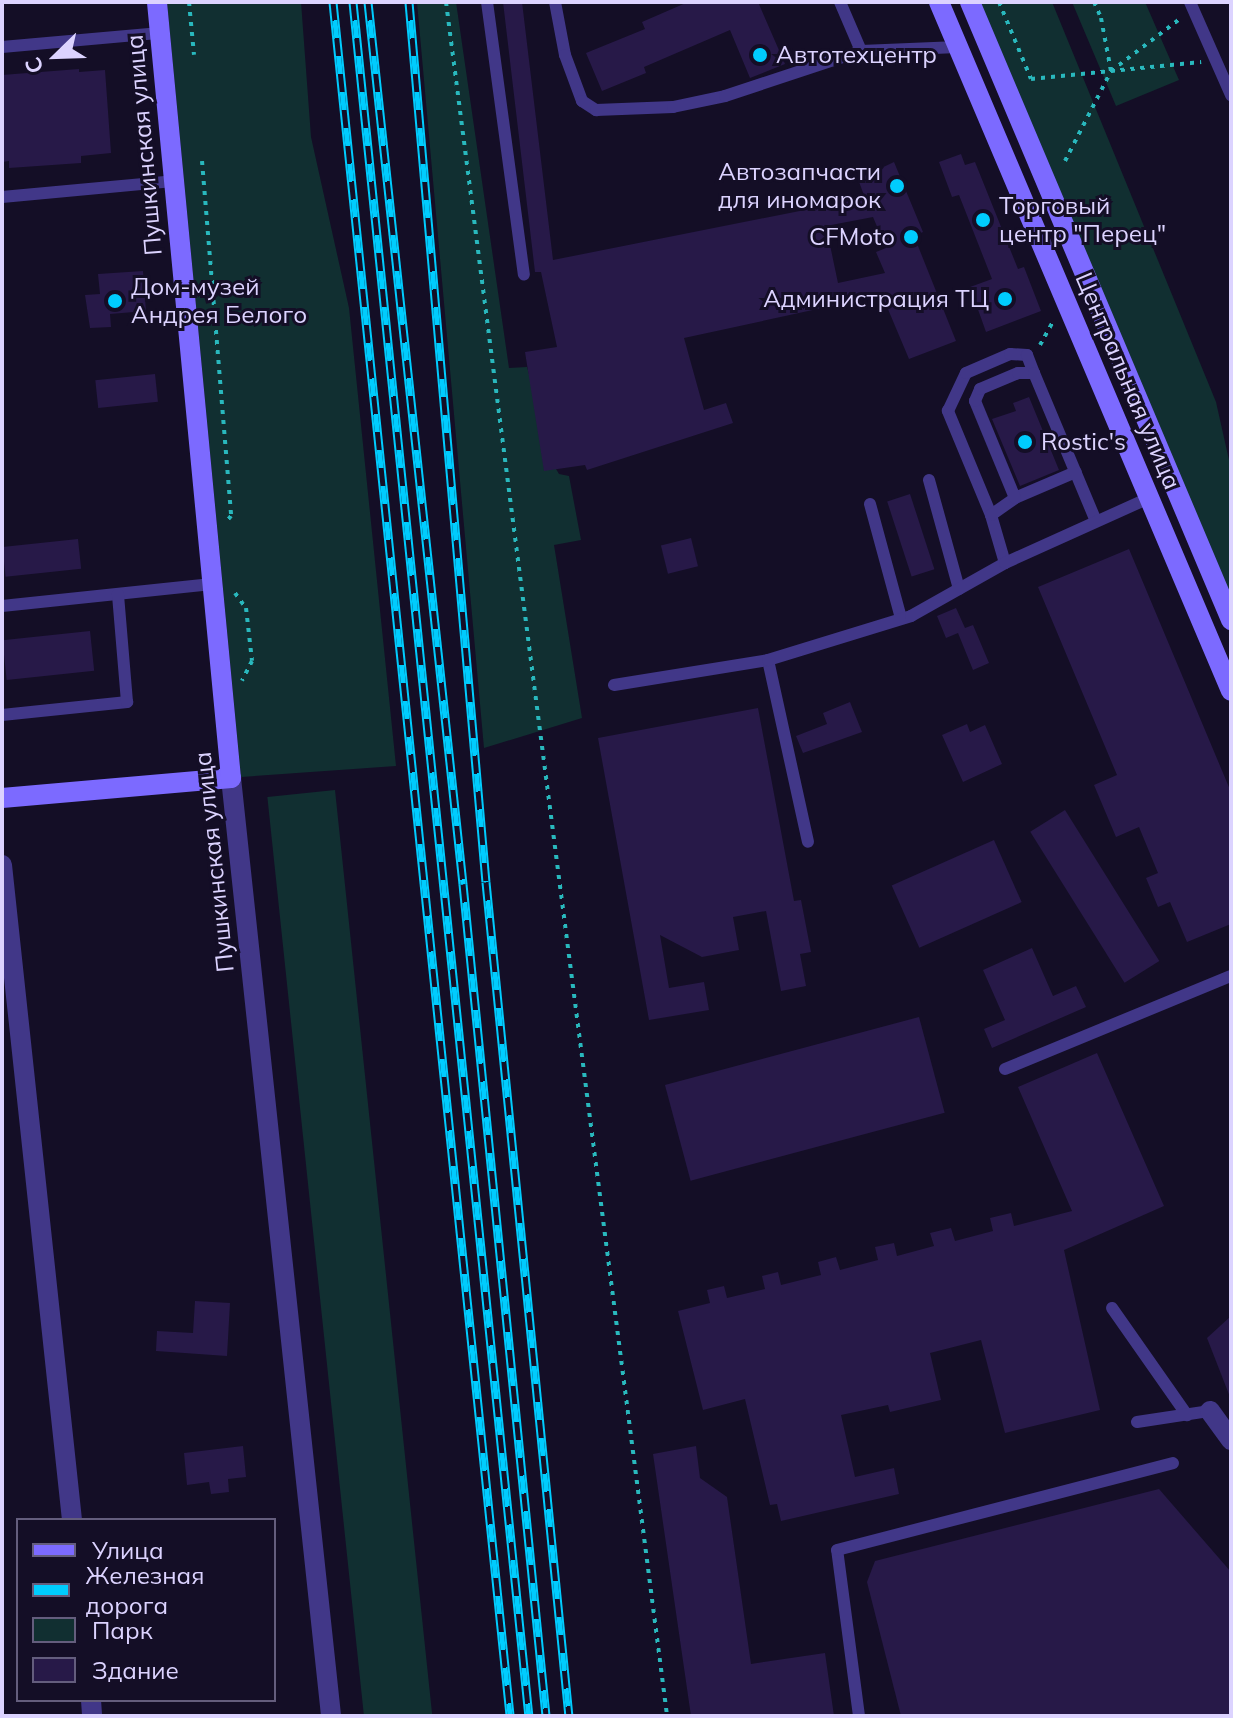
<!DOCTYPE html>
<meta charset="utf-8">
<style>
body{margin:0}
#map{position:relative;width:1233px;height:1718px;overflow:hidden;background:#140e26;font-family:Mulish,sans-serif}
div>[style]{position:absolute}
.green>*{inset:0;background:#112f31;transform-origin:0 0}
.building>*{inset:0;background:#271948;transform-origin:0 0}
.path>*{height:4px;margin-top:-2px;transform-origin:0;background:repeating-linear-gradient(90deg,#29b8bd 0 4px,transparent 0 10px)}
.lane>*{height:12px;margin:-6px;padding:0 6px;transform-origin:6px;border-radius:6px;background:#413788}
.street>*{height:20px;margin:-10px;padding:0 10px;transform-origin:10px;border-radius:10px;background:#413788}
.secondary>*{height:20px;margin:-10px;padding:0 10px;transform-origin:10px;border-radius:10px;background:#7c6aff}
.rail>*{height:9px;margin-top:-4.5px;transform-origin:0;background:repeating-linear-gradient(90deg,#140e26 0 18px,#00ccfe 0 36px);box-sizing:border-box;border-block:2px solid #00ccfe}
.dots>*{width:22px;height:22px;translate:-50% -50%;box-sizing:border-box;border:4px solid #140e26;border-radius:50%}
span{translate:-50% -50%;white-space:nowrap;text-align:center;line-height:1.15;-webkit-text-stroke:6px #140e26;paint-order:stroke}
.poi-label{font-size:24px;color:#dcd3ff}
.left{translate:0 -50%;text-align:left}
.right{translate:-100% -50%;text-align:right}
.street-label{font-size:24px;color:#dcd3ff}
.frame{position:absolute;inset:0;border:4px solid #dcd3ff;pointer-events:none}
.legend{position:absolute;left:16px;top:1518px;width:260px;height:184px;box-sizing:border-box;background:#140e26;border:2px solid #645d7d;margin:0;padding:10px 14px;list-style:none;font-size:24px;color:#dcd3ff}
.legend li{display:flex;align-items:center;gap:16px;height:40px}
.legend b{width:40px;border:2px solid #645d7d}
.north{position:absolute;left:16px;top:16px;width:80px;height:80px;-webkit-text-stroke:6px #140e26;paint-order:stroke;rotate:247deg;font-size:22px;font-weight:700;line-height:32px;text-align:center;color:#dcd3ff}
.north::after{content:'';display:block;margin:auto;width:28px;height:36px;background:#dcd3ff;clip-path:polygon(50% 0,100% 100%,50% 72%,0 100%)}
</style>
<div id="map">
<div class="green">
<div style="clip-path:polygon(167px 2px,301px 2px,311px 137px,349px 308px,396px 766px,241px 777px)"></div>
<div style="clip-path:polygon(417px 2px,456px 2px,509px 368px,527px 367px,556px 469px,559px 474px,569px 476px,581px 540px,554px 545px,582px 718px,484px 748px)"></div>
<div style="clip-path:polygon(975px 2px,1052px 2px,1216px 402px,1231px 469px,1231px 606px)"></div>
<div style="clip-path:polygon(1072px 2px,1145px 2px,1179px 80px,1116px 106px)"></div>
<div style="left:335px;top:790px;width:931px;height:68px;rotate:84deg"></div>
</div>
<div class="building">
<div style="clip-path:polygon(evenodd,503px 2px,522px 2px,553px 260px,865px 198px,858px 179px,894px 162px,923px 232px,914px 236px,956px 341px,909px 359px,882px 295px,684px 338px,704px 410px,726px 403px,733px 423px,587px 470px,585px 465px,544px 471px,525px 352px,557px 347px,541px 272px,535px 272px,503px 2px,873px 217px,886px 248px,876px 252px,885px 273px,838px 283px,826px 226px,873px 217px)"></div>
<div style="clip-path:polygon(688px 2px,758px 2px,785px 64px,750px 78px,730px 30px,644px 67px,646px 73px,602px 91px,586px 53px,645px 29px,642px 22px)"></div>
<div style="clip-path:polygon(79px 69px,79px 72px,105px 70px,111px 153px,81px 156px,81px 163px,9px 168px,9px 161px,2px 162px,2px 75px)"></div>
<div style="clip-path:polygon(961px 154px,965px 165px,975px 162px,1018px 269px,1024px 267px,1041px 311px,986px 332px,970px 287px,992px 279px,959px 195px,952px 197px,939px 162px)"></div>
<div style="clip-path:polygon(143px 271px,146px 311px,110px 314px,111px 327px,90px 328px,85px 295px,100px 294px,98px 274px)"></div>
<div style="left:155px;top:374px;width:28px;height:60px;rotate:84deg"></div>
<div style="clip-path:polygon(1029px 397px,1059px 470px,1020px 486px,992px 419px,1016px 411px,1013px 403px)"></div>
<div style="left:910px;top:494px;width:79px;height:24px;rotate:72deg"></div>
<div style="left:691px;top:538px;width:29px;height:31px;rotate:76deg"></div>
<div style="left:78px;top:539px;width:30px;height:76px;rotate:84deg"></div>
<div style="clip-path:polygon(1129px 549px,1231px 792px,1231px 924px,1187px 942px,1170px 902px,1158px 907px,1146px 878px,1158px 873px,1139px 827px,1116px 837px,1094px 785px,1117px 775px,1038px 587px)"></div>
<div style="clip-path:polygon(956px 608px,965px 628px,973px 625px,989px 663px,973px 670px,958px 633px,946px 638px,937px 616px)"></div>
<div style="left:90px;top:631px;width:40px;height:88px;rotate:84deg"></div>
<div style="clip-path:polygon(850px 702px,862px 732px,803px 753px,796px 736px,827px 724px,823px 713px)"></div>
<div style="clip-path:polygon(758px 708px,794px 901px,801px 900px,811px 952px,800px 954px,806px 986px,781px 991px,766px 911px,733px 917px,739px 950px,702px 957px,660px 935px,669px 988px,704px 982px,709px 1010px,649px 1020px,598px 738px)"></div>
<div style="clip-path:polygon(967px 724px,970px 732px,985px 725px,1002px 764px,963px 782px,942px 735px)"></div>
<div style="left:1065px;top:810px;width:178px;height:41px;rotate:58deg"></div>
<div style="left:994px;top:840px;width:68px;height:112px;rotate:66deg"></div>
<div style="clip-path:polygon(1032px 948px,1053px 996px,1076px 986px,1086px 1007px,992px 1048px,984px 1029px,1005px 1020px,983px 970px)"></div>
<div style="left:919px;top:1017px;width:99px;height:263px;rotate:75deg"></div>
<div style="clip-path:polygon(1097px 1053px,1164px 1206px,1064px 1250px,1100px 1410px,1005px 1433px,981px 1340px,930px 1353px,941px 1400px,890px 1412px,888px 1405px,841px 1415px,855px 1477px,894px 1468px,899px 1494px,781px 1521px,777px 1504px,770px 1505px,745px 1399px,703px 1410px,678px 1311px,710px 1303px,707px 1290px,724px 1286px,727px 1298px,765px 1289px,762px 1276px,778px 1272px,781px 1285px,821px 1275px,818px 1262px,836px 1257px,840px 1270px,878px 1260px,875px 1247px,894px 1243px,897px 1256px,934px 1246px,930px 1233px,951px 1228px,955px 1241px,993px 1231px,990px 1218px,1011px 1213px,1014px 1226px,1072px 1211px,1018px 1087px)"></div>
<div style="clip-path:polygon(195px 1301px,230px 1303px,227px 1356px,156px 1351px,157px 1331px,193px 1333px)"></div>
<div style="clip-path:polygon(1231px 1316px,1231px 1397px,1230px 1397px,1207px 1338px)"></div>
<div style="clip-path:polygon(243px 1446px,246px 1477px,228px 1479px,229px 1492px,211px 1494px,209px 1482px,187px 1485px,184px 1453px)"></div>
<div style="clip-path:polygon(696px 1446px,700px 1478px,727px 1497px,751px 1664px,825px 1653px,834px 1716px,691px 1716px,653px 1454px)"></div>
<div style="clip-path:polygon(1159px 1489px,1231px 1572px,1231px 1716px,901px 1716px,867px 1582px,875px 1561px)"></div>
</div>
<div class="path">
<div style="left:189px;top:2px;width:53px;rotate:84.6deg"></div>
<div style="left:446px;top:2px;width:1728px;rotate:82.65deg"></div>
<div style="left:999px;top:2px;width:83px;rotate:67.4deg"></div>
<div style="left:1031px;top:79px;width:171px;rotate:-5.7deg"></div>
<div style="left:1094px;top:2px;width:17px;rotate:66deg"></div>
<div style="left:1101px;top:18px;width:54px;rotate:79.3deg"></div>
<div style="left:202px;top:161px;width:356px;rotate:85.3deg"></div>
<div style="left:231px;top:516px;width:8px;rotate:130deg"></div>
<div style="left:1065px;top:161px;width:101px;rotate:-62.9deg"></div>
<div style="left:1111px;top:71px;width:88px;rotate:-37.1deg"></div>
<div style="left:203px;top:291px;width:28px;rotate:-4deg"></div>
<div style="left:1040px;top:345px;width:26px;rotate:-61deg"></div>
<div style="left:235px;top:593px;width:19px;rotate:54deg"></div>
<div style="left:246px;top:608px;width:53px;rotate:83.5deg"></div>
<div style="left:252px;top:661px;width:22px;rotate:117deg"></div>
</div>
<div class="lane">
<div style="left:487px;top:2px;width:275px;rotate:82.3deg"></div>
<div style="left:555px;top:2px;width:54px;rotate:79.3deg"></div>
<div style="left:565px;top:55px;width:49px;rotate:69.7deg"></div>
<div style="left:582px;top:101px;width:17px;rotate:33deg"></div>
<div style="left:596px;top:110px;width:77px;rotate:-2.2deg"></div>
<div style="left:673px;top:107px;width:53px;rotate:-11.9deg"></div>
<div style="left:725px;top:96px;width:143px;rotate:-18.3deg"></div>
<div style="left:861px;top:51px;width:97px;rotate:-2.4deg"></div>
<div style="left:840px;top:2px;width:53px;rotate:66.8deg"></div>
<div style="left:1190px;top:2px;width:102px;rotate:66.2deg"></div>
<div style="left:2px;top:47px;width:159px;rotate:-5.1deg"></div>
<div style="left:2px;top:197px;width:172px;rotate:-5.3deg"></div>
<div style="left:929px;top:480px;width:113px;rotate:74.6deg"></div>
<div style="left:1015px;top:498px;width:66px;rotate:-23.1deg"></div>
<div style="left:870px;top:504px;width:118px;rotate:74.8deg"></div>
<div style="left:991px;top:515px;width:113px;rotate:-112.5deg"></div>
<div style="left:948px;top:411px;width:42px;rotate:-64.7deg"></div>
<div style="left:966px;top:373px;width:48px;rotate:-23.4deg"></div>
<div style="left:1010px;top:354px;width:17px;rotate:3deg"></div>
<div style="left:1027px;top:355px;width:19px;rotate:69deg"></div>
<div style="left:1005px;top:563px;width:50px;rotate:-106.3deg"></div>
<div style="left:991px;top:515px;width:29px;rotate:-35deg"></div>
<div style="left:1015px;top:498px;width:105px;rotate:-112.4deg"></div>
<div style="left:975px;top:401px;width:13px;rotate:-67deg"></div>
<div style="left:980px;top:389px;width:41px;rotate:-22.8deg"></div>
<div style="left:1018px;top:373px;width:16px"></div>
<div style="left:1034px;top:373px;width:160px;rotate:67.3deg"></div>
<div style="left:2px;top:606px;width:211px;rotate:-6deg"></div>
<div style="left:768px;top:660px;width:186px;rotate:77.6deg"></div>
<div style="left:614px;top:685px;width:156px;rotate:-9.2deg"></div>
<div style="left:768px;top:660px;width:150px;rotate:-17.1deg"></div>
<div style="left:911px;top:616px;width:108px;rotate:-29.4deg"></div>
<div style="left:1005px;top:563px;width:158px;rotate:-24.3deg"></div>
<div style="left:2px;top:715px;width:126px;rotate:-5.9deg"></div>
<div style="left:127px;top:702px;width:108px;rotate:-94.8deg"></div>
<div style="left:1005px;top:1069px;width:244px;rotate:-22.4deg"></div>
<div style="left:1112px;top:1308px;width:131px;rotate:55deg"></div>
<div style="left:1137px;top:1422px;width:74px;rotate:-8.6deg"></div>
<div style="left:859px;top:1716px;width:167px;rotate:-97.5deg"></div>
<div style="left:837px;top:1550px;width:347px;rotate:-14.5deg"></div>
</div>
<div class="street">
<div style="left:231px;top:778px;width:943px;rotate:83.91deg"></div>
<div style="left:2px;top:865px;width:659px;rotate:83.9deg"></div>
<div style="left:1210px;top:1411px;width:36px;rotate:54deg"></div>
<div style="left:91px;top:1700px;width:16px;rotate:86deg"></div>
</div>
<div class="secondary">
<div style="left:939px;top:2px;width:748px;rotate:67.03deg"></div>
<div style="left:970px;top:2px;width:671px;rotate:67.1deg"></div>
<div style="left:2px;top:798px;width:230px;rotate:-5deg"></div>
<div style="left:231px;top:778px;width:780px;rotate:-95.45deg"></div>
</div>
<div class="rail">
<div style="left:333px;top:2px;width:1723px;rotate:84.1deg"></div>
<div style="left:353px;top:2px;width:1723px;rotate:84.14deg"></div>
<div style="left:368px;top:2px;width:887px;rotate:83.85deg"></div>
<div style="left:463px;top:884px;width:836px;rotate:84.3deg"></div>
<div style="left:409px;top:2px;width:883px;rotate:85deg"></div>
<div style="left:486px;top:882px;width:838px;rotate:84.32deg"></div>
</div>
<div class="dots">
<div style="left:760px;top:55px;background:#00ccfe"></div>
<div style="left:897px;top:186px;background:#00ccfe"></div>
<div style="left:983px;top:220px;background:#00ccfe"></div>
<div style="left:911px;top:237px;background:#00ccfe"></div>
<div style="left:1005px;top:299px;background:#00ccfe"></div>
<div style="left:115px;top:301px;background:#00ccfe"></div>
<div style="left:1025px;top:442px;background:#00ccfe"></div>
</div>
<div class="poi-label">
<span class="left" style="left:776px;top:55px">Автотехцентр</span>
<span class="right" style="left:881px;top:186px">Автозапчасти<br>для иномарок</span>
<span class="left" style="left:999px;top:220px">Торговый<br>центр "Перец"</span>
<span class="right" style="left:895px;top:237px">CFMoto</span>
<span class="left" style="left:131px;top:301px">Дом-музей<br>Андрея Белого</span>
<span class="right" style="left:989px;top:299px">Администрация ТЦ</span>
<span class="left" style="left:1041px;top:442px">Rostic's</span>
</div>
<div class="street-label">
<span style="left:144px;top:145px;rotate:-95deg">Пушкинская улица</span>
<span style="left:1128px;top:381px;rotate:67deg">Центральная улица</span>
<span style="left:214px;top:862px;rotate:-96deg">Пушкинская улица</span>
</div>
<div class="frame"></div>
<ul class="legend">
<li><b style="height:10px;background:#7c6aff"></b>Улица</li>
<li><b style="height:10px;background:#00ccfe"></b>Железная дорога</li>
<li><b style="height:22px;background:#112f31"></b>Парк</li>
<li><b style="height:22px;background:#271948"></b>Здание</li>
</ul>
<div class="north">С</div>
</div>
